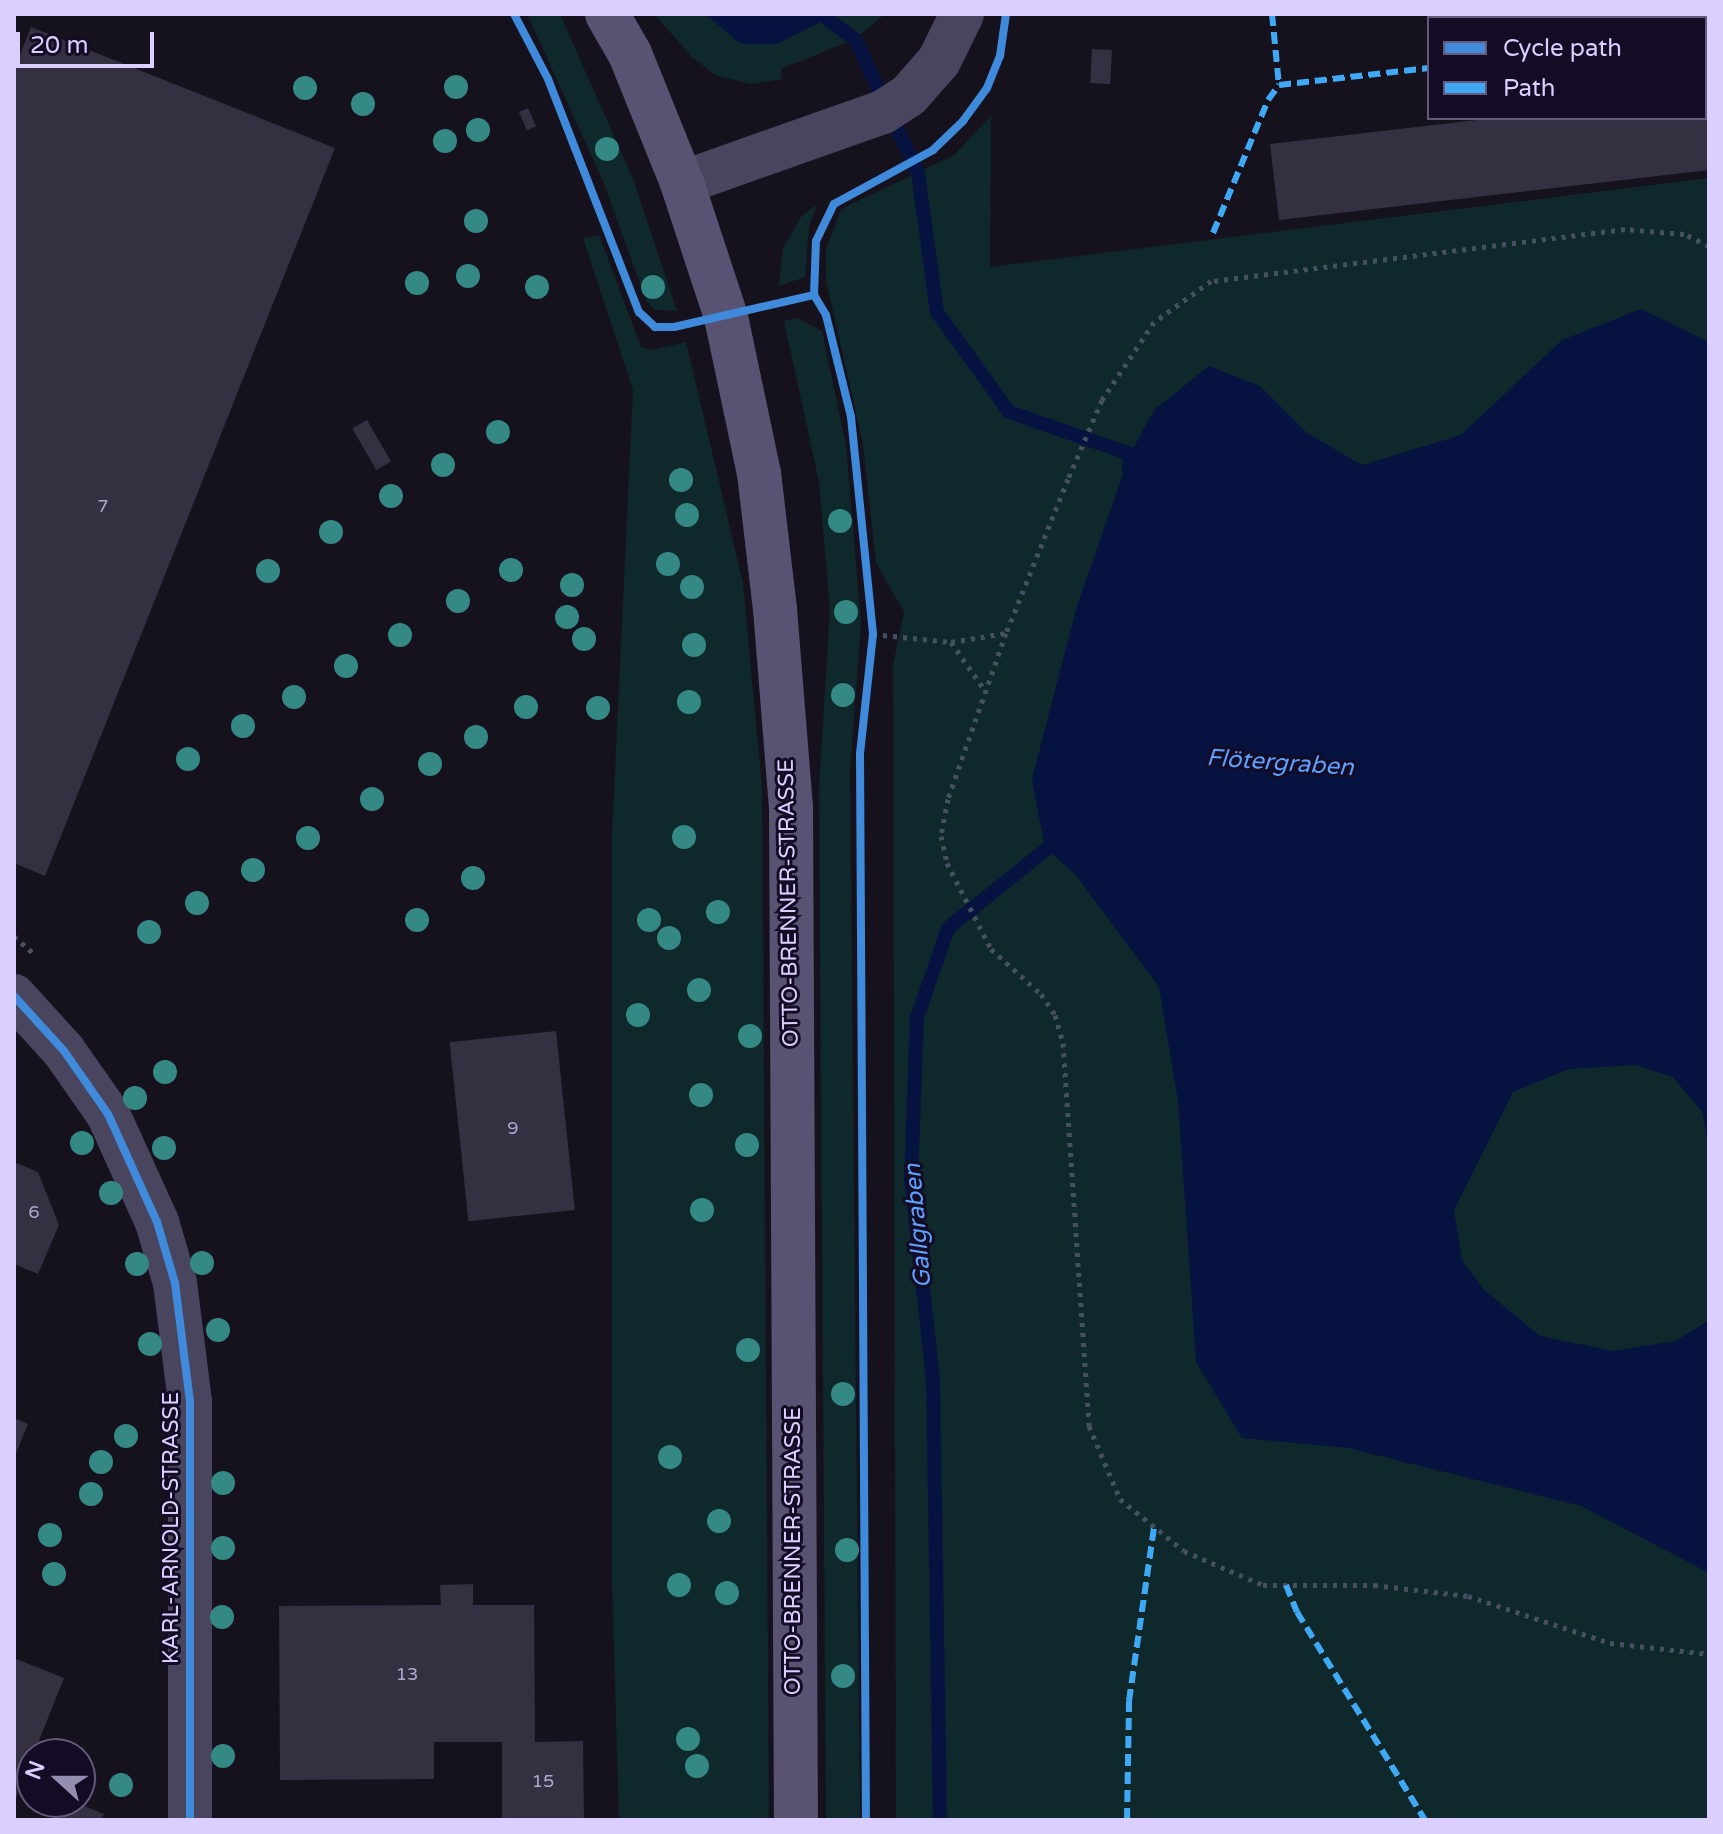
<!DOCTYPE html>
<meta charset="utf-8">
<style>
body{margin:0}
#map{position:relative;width:1723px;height:1834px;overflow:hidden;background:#15121e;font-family:"Varela Round",sans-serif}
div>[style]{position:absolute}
.green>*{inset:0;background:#0f282c}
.water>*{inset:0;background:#061341}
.stream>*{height:14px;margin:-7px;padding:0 7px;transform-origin:7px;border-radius:7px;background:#061341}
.building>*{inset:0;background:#342f41;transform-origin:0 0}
.path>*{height:5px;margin-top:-2.5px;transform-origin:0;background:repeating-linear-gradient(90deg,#455061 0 4px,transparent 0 10px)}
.street>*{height:44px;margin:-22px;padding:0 22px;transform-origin:22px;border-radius:22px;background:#4a455f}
.secondary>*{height:44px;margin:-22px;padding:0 22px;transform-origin:22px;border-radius:22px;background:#585372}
.quiet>*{height:6px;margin-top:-3px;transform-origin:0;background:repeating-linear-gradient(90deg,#3fa9f5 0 12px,transparent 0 18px)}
.cycleway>*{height:8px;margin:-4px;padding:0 4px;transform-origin:4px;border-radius:4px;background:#408adc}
.trees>*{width:24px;height:24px;margin:-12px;border-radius:50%;background:#358984}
span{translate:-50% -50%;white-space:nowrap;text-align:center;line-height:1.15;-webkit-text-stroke:6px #130c24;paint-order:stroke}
.number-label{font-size:18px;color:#b0a7d0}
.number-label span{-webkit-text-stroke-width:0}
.street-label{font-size:22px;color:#dacfff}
.water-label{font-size:24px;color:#5d9eff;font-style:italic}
.frame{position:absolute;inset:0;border:16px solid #dacfff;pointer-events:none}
.legend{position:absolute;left:1427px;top:16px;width:280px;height:104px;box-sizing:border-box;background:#130c24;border:2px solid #635a7c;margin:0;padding:10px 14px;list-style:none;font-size:24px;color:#dacfff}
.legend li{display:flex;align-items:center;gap:16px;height:40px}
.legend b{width:40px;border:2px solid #635a7c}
.north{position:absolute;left:16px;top:1738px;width:80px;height:80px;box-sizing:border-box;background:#130c24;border:2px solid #635a7c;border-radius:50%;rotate:291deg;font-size:22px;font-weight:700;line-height:32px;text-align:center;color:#dacfff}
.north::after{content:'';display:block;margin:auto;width:28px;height:36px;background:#958db0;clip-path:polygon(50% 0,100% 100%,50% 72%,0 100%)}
.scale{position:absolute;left:16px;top:32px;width:138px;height:36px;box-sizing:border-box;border:4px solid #dacfff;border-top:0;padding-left:10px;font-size:24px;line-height:28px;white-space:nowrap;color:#dacfff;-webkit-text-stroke:6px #130c24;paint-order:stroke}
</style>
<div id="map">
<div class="green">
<div style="clip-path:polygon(527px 14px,560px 14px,633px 179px,677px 311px,655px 310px,646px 300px,603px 181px)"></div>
<div style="clip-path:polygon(654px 14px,885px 14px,855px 39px,781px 69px,782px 79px,751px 84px,717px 76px,693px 58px)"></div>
<div style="clip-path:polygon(991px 116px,990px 267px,1709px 178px,1709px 1820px,896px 1820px,893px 665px,904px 612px,876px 563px,863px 444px,826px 280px,826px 249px,841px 209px,954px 155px)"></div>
<div style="clip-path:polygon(817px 204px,809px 227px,805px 277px,779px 286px,783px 248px,801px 217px)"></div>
<div style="clip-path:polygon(599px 235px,641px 347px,653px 350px,686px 342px,743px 583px,762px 788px,769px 1820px,619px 1820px,612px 1579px,612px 837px,633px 390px,583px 238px)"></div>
<div style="clip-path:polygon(797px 318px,822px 331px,846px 446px,861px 623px,850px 772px,860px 1820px,826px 1820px,819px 789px,830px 608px,819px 482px,784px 321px)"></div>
</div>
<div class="water">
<div style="clip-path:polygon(705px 14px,828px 14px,827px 19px,777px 44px,741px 44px)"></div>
<div style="clip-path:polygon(1641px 309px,1709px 342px,1709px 1147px,1702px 1112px,1673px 1077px,1636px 1065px,1569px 1069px,1513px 1092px,1454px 1210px,1462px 1260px,1483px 1289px,1540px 1336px,1613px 1351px,1676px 1341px,1709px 1320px,1709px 1573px,1581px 1506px,1348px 1448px,1242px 1438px,1196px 1362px,1178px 1100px,1159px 987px,1075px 874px,1045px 848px,1032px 779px,1077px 606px,1130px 454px,1154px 410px,1209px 366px,1260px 386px,1307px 433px,1362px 465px,1461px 435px,1562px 340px)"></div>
</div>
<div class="stream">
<div style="left:829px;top:14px;width:5px;rotate:112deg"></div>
<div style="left:827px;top:19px;width:34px;rotate:36deg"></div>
<div style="left:855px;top:39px;width:148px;rotate:64.8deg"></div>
<div style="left:918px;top:173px;width:140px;rotate:82.2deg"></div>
<div style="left:937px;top:312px;width:123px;rotate:54.2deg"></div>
<div style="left:1009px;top:412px;width:128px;rotate:19.1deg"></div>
<div style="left:1130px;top:454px;width:16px;rotate:94deg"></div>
<div style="left:940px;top:1820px;width:440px;rotate:-90.9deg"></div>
<div style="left:933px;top:1380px;width:202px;rotate:-96.2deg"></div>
<div style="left:911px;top:1179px;width:161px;rotate:-87.9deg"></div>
<div style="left:917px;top:1018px;width:95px;rotate:-71deg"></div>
<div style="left:948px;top:928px;width:141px;rotate:-38.7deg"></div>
</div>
<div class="building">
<div style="clip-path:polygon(1640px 14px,1709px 14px,1709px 25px,1705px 18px)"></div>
<div style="clip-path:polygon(31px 27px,335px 148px,45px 876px,14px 863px,14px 70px)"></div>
<div style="left:1092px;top:49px;width:20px;height:34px;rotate:3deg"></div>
<div style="clip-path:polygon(1705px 93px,1709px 93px,1709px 170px,1279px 220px,1270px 144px,1494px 118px,1705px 118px)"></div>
<div style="left:528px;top:108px;width:20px;height:10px;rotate:66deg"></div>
<div style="left:367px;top:420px;width:48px;height:17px;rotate:60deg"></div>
<div style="left:556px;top:1031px;width:180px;height:107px;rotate:84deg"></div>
<div style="clip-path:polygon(14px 1162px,38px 1172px,59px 1225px,38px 1274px,14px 1264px)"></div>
<div style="clip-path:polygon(14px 1418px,28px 1424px,14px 1458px)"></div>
<div style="clip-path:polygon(473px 1584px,473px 1605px,534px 1605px,535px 1742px,583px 1741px,584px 1820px,502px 1820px,502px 1742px,434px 1742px,434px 1779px,280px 1780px,279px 1606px,441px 1605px,440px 1585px)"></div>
<div style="clip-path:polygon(14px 1658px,64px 1678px,14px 1803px)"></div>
<div style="clip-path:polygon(68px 1802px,74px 1802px,104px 1814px,101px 1820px,66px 1820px,62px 1818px)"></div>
</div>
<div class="path">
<div style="left:1709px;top:246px;width:28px;rotate:-154deg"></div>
<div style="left:1684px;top:234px;width:59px;rotate:-175.2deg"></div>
<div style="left:1625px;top:229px;width:417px;rotate:172.8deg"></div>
<div style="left:1211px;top:281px;width:70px;rotate:144.3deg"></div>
<div style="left:1154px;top:322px;width:94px;rotate:123.7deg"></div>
<div style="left:1102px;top:400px;width:86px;rotate:113.3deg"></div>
<div style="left:1068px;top:479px;width:166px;rotate:111.9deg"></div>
<div style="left:1006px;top:633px;width:176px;rotate:109.3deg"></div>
<div style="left:948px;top:799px;width:38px;rotate:101deg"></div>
<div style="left:941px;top:836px;width:28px;rotate:77deg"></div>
<div style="left:947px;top:863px;width:97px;rotate:62.9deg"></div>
<div style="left:991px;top:949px;width:67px;rotate:42deg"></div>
<div style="left:1041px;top:994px;width:25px;rotate:56deg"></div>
<div style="left:1055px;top:1015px;width:29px;rotate:74deg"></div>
<div style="left:1063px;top:1043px;width:384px;rotate:86.1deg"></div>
<div style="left:1089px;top:1426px;width:79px;rotate:67deg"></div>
<div style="left:1120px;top:1499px;width:82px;rotate:39.1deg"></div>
<div style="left:1184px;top:1551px;width:86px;rotate:23.3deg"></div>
<div style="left:1263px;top:1585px;width:111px"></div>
<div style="left:1374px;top:1585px;width:95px;rotate:6.7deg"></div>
<div style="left:1468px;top:1596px;width:150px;rotate:18.3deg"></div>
<div style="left:1610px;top:1643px;width:100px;rotate:6.3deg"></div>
<div style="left:873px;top:634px;width:78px;rotate:5.9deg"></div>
<div style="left:951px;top:642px;width:56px;rotate:-9.3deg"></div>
<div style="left:951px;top:642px;width:61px;rotate:55deg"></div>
<div style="left:14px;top:936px;width:25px;rotate:42deg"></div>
</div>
<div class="street">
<div style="left:682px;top:183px;width:213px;rotate:-19.5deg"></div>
<div style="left:883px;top:112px;width:31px;rotate:-33deg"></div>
<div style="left:909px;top:95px;width:45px;rotate:-48.6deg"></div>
<div style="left:939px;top:61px;width:52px;rotate:-63.9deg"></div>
<div style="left:14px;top:996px;width:74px;rotate:47.7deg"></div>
<div style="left:64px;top:1051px;width:77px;rotate:55.1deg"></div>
<div style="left:108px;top:1114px;width:119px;rotate:65.6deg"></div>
<div style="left:157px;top:1222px;width:64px;rotate:73.6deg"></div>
<div style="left:175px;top:1283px;width:120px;rotate:82.8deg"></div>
<div style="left:190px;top:1402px;width:418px;rotate:90deg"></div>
</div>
<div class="secondary">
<div style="left:607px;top:14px;width:46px;rotate:60.1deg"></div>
<div style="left:630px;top:54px;width:139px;rotate:68deg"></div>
<div style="left:682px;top:183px;width:141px;rotate:71.8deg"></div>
<div style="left:726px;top:317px;width:159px;rotate:78.1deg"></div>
<div style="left:759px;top:473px;width:137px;rotate:83.3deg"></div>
<div style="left:775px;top:609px;width:199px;rotate:85.4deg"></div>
<div style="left:791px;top:807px;width:1013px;rotate:89.72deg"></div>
</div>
<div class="quiet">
<div style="left:1272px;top:14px;width:71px;rotate:84.4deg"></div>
<div style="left:1497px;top:14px;width:4px;rotate:76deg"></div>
<div style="left:1705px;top:37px;width:4px"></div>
<div style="left:1213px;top:233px;width:144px;rotate:-67.5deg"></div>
<div style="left:1268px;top:100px;width:19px;rotate:-54deg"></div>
<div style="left:1279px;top:85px;width:151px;rotate:-6.5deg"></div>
<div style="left:1286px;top:1585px;width:29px;rotate:68deg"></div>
<div style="left:1297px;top:1612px;width:244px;rotate:58.4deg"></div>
<div style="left:1127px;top:1820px;width:119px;rotate:-89deg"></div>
<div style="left:1129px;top:1701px;width:176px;rotate:-81.8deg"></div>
</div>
<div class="cycleway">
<div style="left:514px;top:14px;width:73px;rotate:62.4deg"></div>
<div style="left:548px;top:79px;width:250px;rotate:68.7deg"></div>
<div style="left:639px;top:312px;width:22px;rotate:43deg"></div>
<div style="left:655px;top:327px;width:19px"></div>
<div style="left:674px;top:327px;width:144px;rotate:-12.9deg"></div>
<div style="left:814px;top:295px;width:23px;rotate:59deg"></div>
<div style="left:826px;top:315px;width:105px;rotate:76.2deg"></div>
<div style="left:851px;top:417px;width:218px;rotate:84.2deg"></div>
<div style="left:873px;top:634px;width:121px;rotate:96.2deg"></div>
<div style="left:860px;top:754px;width:1066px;rotate:89.68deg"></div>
<div style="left:814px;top:295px;width:54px;rotate:-87.9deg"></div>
<div style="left:816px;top:241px;width:41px;rotate:-64.1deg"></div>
<div style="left:834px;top:204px;width:113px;rotate:-28.6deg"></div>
<div style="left:933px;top:150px;width:42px;rotate:-44deg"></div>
<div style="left:963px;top:121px;width:41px;rotate:-54deg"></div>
<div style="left:987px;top:88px;width:35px;rotate:-68deg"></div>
<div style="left:1000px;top:56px;width:42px;rotate:-81.9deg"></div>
<div style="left:14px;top:996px;width:74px;rotate:47.7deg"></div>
<div style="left:64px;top:1051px;width:77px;rotate:55.1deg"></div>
<div style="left:108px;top:1114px;width:119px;rotate:65.6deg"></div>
<div style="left:157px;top:1222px;width:64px;rotate:73.6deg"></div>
<div style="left:175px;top:1283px;width:120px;rotate:82.8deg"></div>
<div style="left:190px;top:1402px;width:418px;rotate:90deg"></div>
</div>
<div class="trees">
<div style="left:456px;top:87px"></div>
<div style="left:305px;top:88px"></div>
<div style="left:363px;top:104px"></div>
<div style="left:478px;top:130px"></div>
<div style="left:445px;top:141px"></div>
<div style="left:607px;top:149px"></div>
<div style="left:476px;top:221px"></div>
<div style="left:468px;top:276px"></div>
<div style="left:417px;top:283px"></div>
<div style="left:537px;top:287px"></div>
<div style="left:653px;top:287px"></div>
<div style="left:498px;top:432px"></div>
<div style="left:443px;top:465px"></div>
<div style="left:681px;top:480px"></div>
<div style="left:391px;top:496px"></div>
<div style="left:687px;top:515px"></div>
<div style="left:840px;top:521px"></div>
<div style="left:331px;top:532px"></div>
<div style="left:668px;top:564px"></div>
<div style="left:511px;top:570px"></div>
<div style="left:268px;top:571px"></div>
<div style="left:572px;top:585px"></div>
<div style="left:692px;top:587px"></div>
<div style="left:458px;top:601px"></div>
<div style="left:846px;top:612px"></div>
<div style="left:567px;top:617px"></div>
<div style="left:400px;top:635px"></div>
<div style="left:584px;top:639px"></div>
<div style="left:694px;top:645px"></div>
<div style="left:346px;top:666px"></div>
<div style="left:843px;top:695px"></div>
<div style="left:294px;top:697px"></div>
<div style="left:689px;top:702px"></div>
<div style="left:526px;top:707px"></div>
<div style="left:598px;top:708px"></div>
<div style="left:243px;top:726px"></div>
<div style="left:476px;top:737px"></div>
<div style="left:188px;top:759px"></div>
<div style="left:430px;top:764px"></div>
<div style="left:372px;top:799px"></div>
<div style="left:684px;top:837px"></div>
<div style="left:308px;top:838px"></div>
<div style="left:253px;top:870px"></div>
<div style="left:473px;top:878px"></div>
<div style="left:197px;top:903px"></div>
<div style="left:718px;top:912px"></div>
<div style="left:417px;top:920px"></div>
<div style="left:649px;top:920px"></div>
<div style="left:149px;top:932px"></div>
<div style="left:669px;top:938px"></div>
<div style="left:699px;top:990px"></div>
<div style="left:638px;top:1015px"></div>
<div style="left:750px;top:1036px"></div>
<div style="left:165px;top:1072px"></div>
<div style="left:701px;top:1095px"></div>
<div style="left:135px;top:1098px"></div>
<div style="left:82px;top:1143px"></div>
<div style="left:747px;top:1145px"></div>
<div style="left:164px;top:1148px"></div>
<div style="left:111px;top:1193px"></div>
<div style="left:702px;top:1210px"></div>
<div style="left:202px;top:1263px"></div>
<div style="left:137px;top:1264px"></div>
<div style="left:218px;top:1330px"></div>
<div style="left:150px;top:1344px"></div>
<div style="left:748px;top:1350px"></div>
<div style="left:843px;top:1394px"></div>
<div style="left:126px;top:1436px"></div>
<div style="left:670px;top:1457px"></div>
<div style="left:101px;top:1462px"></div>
<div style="left:223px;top:1483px"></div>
<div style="left:91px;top:1494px"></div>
<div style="left:719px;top:1521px"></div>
<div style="left:50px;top:1535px"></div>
<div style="left:223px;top:1548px"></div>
<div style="left:847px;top:1550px"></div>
<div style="left:54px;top:1574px"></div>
<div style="left:679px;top:1585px"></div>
<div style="left:727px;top:1593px"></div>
<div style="left:222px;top:1617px"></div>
<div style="left:843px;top:1676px"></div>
<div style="left:688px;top:1739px"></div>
<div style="left:223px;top:1756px"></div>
<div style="left:697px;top:1766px"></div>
<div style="left:121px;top:1785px"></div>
</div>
<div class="number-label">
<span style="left:103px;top:506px">7</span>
<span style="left:513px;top:1128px">9</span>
<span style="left:34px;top:1212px">6</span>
<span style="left:407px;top:1674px">13</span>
<span style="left:543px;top:1781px">15</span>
</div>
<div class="street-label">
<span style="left:789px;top:903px;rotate:-91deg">OTTO-BRENNER-STRASSE</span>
<span style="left:172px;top:1528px;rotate:-90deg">KARL-ARNOLD-STRASSE</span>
<span style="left:794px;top:1551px;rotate:-90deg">OTTO-BRENNER-STRASSE</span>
</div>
<div class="water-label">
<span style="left:1280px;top:763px;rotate:4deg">Flötergraben</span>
<span style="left:918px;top:1226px;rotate:-95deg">Gallgraben</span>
</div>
<div class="frame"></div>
<ul class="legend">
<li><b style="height:10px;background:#408adc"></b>Cycle path</li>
<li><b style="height:10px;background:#3fa9f5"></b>Path</li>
</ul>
<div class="north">N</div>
<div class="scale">20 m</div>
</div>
